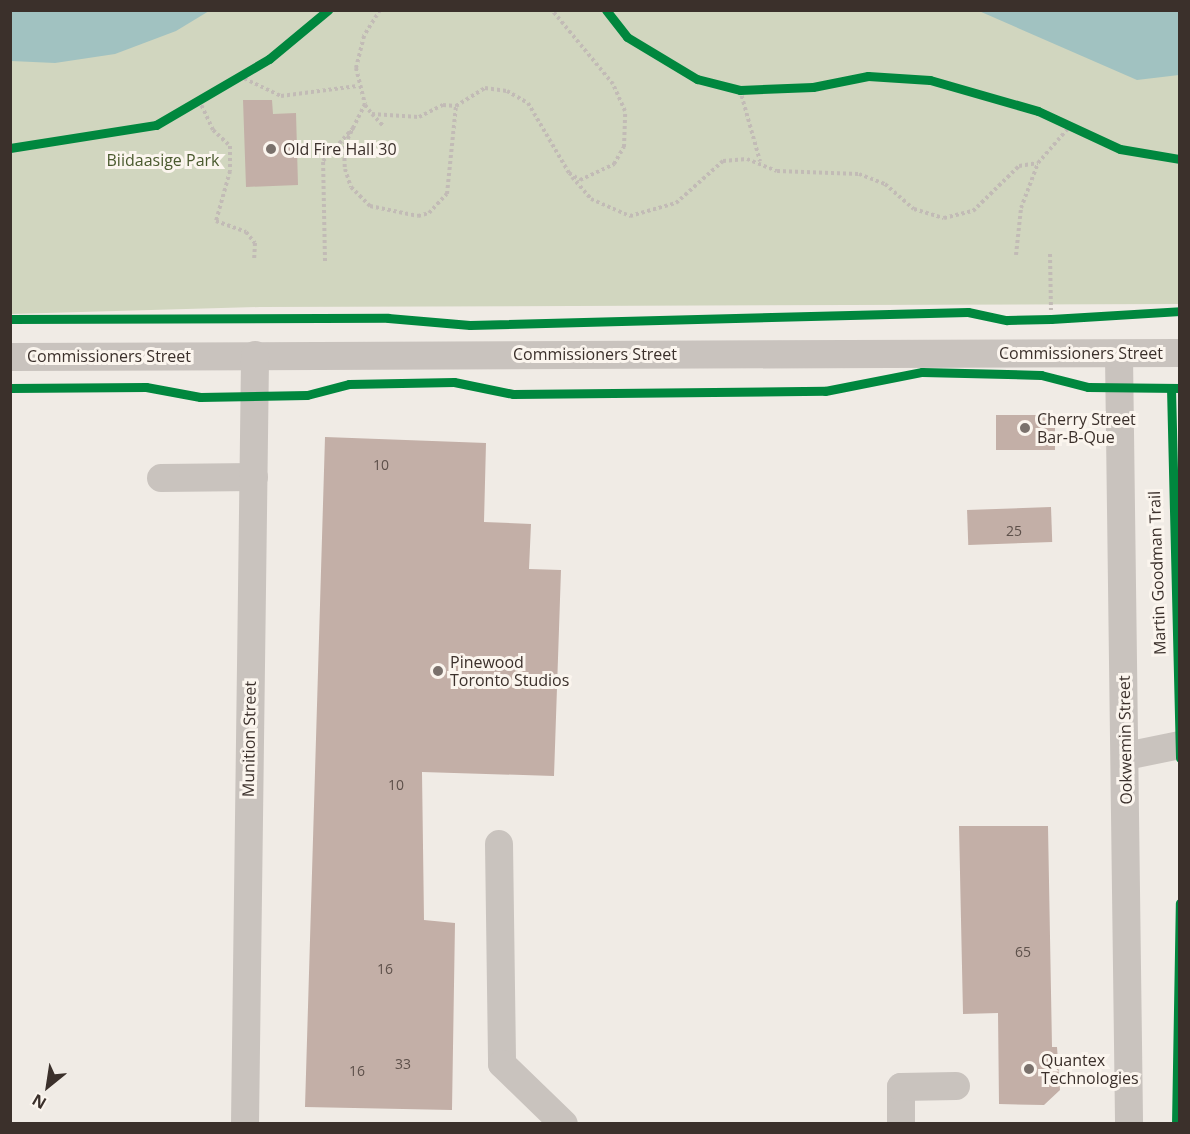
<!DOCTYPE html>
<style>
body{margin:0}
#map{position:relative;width:1190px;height:1134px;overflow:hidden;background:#f0ebe5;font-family:"Open Sans",sans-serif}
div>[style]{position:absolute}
.green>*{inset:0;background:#d1d6bf}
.water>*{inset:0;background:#a1c2c1}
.building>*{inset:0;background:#c3afa7;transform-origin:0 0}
.path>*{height:4px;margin-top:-2px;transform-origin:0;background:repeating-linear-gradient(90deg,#c2bbb6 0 3px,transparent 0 6px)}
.minor>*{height:28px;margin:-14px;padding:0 14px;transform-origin:14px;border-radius:14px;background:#c9c3be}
.cycleway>*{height:9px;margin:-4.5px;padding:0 4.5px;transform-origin:4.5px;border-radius:4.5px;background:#00873e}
.dots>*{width:16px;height:16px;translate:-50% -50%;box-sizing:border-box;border:3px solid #fbf5ee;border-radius:50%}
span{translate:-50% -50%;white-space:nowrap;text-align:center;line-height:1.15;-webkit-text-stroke:6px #fbf5ee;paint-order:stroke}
.number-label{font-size:14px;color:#5d504a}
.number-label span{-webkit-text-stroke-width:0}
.poi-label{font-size:16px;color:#3b302b}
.left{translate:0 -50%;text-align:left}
.park-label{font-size:16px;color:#4a5a2e}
.street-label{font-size:16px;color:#3b302b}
.frame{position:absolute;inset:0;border:12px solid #3b302b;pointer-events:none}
.north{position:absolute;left:18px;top:1056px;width:60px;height:60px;-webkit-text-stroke:4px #fbf5ee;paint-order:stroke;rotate:210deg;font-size:16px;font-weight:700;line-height:24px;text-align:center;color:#3b302b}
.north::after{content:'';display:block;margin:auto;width:21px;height:27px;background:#3b302b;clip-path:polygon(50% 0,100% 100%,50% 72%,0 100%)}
</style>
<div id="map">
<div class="green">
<div style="clip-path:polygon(10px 11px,1179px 11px,1179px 304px,260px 307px,11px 314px)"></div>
</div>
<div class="water">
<div style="clip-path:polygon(11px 10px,209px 10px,209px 11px,176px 31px,115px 54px,55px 63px,11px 61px)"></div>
<div style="clip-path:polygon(979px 11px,1179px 11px,1179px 75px,1137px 80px)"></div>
</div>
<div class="building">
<div style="clip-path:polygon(243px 100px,272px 100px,273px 114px,296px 113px,298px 185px,246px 187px)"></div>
<div style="left:1055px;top:415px;width:35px;height:59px;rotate:90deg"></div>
<div style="clip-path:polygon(325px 437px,486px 443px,484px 522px,531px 524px,529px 569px,561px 570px,554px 776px,422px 772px,424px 920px,455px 923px,452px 1110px,305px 1107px)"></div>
<div style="left:1051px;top:507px;width:35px;height:84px;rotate:88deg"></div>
<div style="clip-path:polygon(959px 826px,1048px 826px,1052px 1047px,1057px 1047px,1060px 1090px,1044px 1105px,999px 1104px,998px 1013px,963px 1014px)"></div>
</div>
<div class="path">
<div style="left:380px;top:10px;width:31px;rotate:122deg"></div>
<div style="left:364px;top:36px;width:33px;rotate:104deg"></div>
<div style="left:356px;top:68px;width:37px;rotate:76deg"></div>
<div style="left:365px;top:104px;width:47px;rotate:116.6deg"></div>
<div style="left:344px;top:146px;width:23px;rotate:88deg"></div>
<div style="left:345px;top:169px;width:19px;rotate:72deg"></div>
<div style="left:351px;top:187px;width:27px;rotate:45deg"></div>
<div style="left:370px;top:206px;width:49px;rotate:11.8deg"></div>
<div style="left:418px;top:216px;width:11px;rotate:-15deg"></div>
<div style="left:429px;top:213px;width:26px;rotate:-47deg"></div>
<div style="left:447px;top:194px;width:88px;rotate:-84.2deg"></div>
<div style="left:456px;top:106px;width:34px;rotate:-32deg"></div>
<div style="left:485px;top:88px;width:22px;rotate:8deg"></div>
<div style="left:507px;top:91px;width:24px;rotate:30deg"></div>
<div style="left:528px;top:103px;width:81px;rotate:59.6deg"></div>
<div style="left:569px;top:173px;width:13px;rotate:32deg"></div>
<div style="left:580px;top:180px;width:38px;rotate:-25deg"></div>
<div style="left:614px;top:164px;width:20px;rotate:-60deg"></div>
<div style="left:624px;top:147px;width:36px;rotate:-88deg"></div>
<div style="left:625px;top:111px;width:30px;rotate:-114deg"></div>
<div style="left:613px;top:84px;width:96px;rotate:-129.5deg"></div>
<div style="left:239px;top:76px;width:47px;rotate:25.5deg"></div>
<div style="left:281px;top:96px;width:77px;rotate:-7.5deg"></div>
<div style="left:740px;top:90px;width:74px;rotate:74.3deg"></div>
<div style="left:199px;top:100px;width:33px;rotate:65deg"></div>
<div style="left:213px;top:130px;width:23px;rotate:43deg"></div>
<div style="left:230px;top:146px;width:25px;rotate:90deg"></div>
<div style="left:230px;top:171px;width:52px;rotate:105.6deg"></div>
<div style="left:216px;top:221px;width:32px;rotate:20deg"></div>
<div style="left:246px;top:232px;width:14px;rotate:51deg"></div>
<div style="left:255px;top:243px;width:17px;rotate:93deg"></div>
<div style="left:365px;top:105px;width:11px;rotate:52deg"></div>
<div style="left:372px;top:114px;width:47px;rotate:3.7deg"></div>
<div style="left:419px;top:117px;width:27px;rotate:-27deg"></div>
<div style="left:443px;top:105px;width:13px;rotate:4deg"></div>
<div style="left:372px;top:114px;width:16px;rotate:47deg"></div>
<div style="left:572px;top:177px;width:29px;rotate:49deg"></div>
<div style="left:591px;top:199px;width:43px;rotate:23.6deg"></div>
<div style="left:630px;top:216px;width:48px;rotate:-15.8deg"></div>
<div style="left:676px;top:203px;width:63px;rotate:-41.8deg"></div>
<div style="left:723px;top:161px;width:24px;rotate:-5deg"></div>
<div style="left:747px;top:159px;width:32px;rotate:22deg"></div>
<div style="left:777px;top:171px;width:82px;rotate:2.1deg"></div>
<div style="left:859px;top:174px;width:28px;rotate:21deg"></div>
<div style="left:885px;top:184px;width:38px;rotate:41deg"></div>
<div style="left:914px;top:209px;width:31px;rotate:17deg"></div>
<div style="left:944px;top:218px;width:30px;rotate:-14deg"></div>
<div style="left:973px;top:211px;width:64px;rotate:-44.4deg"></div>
<div style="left:1019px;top:166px;width:19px;rotate:-9deg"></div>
<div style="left:1050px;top:254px;width:56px;rotate:89deg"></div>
<div style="left:1016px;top:255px;width:47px;rotate:-83.9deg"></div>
<div style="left:1021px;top:208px;width:48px;rotate:-69.3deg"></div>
<div style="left:1038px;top:163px;width:49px;rotate:-49.1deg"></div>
<div style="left:325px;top:261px;width:100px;rotate:-91.1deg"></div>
<div style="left:323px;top:161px;width:46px;rotate:-47.6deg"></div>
</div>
<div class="minor">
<div style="left:1119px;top:356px;width:768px;rotate:89.25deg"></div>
<div style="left:10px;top:357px;width:1170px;rotate:-0.2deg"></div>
<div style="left:161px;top:478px;width:93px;rotate:-0.6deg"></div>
<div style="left:1126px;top:756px;width:55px;rotate:-11.5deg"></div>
<div style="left:499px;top:844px;width:220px;rotate:89.2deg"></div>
<div style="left:502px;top:1064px;width:86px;rotate:44.1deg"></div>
<div style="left:245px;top:1124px;width:769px;rotate:-89.25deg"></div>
<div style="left:901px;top:1124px;width:37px;rotate:-90deg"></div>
<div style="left:901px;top:1087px;width:55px;rotate:-1deg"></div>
</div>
<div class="cycleway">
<div style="left:606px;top:10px;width:34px;rotate:52deg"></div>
<div style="left:627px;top:37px;width:82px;rotate:31deg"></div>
<div style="left:697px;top:79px;width:44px;rotate:14.3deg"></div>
<div style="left:740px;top:90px;width:73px;rotate:-2.4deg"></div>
<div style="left:813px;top:87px;width:56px;rotate:-11.3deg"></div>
<div style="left:868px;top:76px;width:62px;rotate:3.7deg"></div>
<div style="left:930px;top:80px;width:112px;rotate:16deg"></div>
<div style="left:1038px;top:111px;width:90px;rotate:24.9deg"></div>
<div style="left:1120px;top:149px;width:61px;rotate:9.5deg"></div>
<div style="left:10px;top:148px;width:148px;rotate:-9deg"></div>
<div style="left:156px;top:125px;width:131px;rotate:-30.3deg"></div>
<div style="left:269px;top:59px;width:77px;rotate:-39.7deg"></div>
<div style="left:10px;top:319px;width:378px;rotate:-0.2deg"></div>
<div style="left:388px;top:318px;width:82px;rotate:4.9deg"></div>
<div style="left:470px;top:325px;width:498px;rotate:-1.5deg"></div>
<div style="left:968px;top:312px;width:40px;rotate:12deg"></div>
<div style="left:1007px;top:320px;width:44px;rotate:-1.3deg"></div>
<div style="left:1051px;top:319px;width:129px;rotate:-3.5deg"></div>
<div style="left:10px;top:388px;width:136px;rotate:-0.4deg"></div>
<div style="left:146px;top:387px;width:55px;rotate:10.5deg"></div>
<div style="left:200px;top:397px;width:107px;rotate:-1.1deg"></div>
<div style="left:307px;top:395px;width:43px;rotate:-14.7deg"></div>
<div style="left:349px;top:384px;width:105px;rotate:-1.1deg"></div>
<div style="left:454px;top:382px;width:60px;rotate:11.5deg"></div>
<div style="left:513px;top:394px;width:312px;rotate:-0.6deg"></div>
<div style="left:825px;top:391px;width:99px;rotate:-11.1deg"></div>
<div style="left:922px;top:372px;width:119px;rotate:1.4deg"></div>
<div style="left:1041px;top:375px;width:49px;rotate:14.3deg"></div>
<div style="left:1088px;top:387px;width:92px;rotate:0.6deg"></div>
<div style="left:1171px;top:388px;width:370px;rotate:88.6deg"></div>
<div style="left:1176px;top:1124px;width:221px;rotate:-89deg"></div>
</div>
<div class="dots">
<div style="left:271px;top:149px;background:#7a716c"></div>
<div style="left:1025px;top:428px;background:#7a716c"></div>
<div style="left:438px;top:671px;background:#7a716c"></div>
<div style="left:1029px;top:1069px;background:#7a716c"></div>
</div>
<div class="number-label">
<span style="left:381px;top:465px">10</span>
<span style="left:1014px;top:531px">25</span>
<span style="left:396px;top:785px">10</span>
<span style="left:1023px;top:952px">65</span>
<span style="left:385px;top:969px">16</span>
<span style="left:403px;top:1064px">33</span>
<span style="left:357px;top:1071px">16</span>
</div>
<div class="poi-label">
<span class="left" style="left:283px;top:149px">Old Fire Hall 30</span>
<span class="left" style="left:1037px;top:428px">Cherry Street<br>Bar-B-Que</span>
<span class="left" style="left:450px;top:671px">Pinewood<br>Toronto Studios</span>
<span class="left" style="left:1041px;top:1069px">Quantex<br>Technologies</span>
</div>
<div class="park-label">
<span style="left:163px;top:160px">Biidaasige Park</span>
</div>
<div class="street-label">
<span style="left:1081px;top:353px">Commissioners Street</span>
<span style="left:595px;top:354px">Commissioners Street</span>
<span style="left:109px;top:356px">Commissioners Street</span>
<span style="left:1157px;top:573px;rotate:-92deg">Martin Goodman Trail</span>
<span style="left:249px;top:739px;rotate:-89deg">Munition Street</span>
<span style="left:1125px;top:740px;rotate:-91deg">Ookwemin Street</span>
</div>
<div class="frame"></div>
<div class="north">N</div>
</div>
